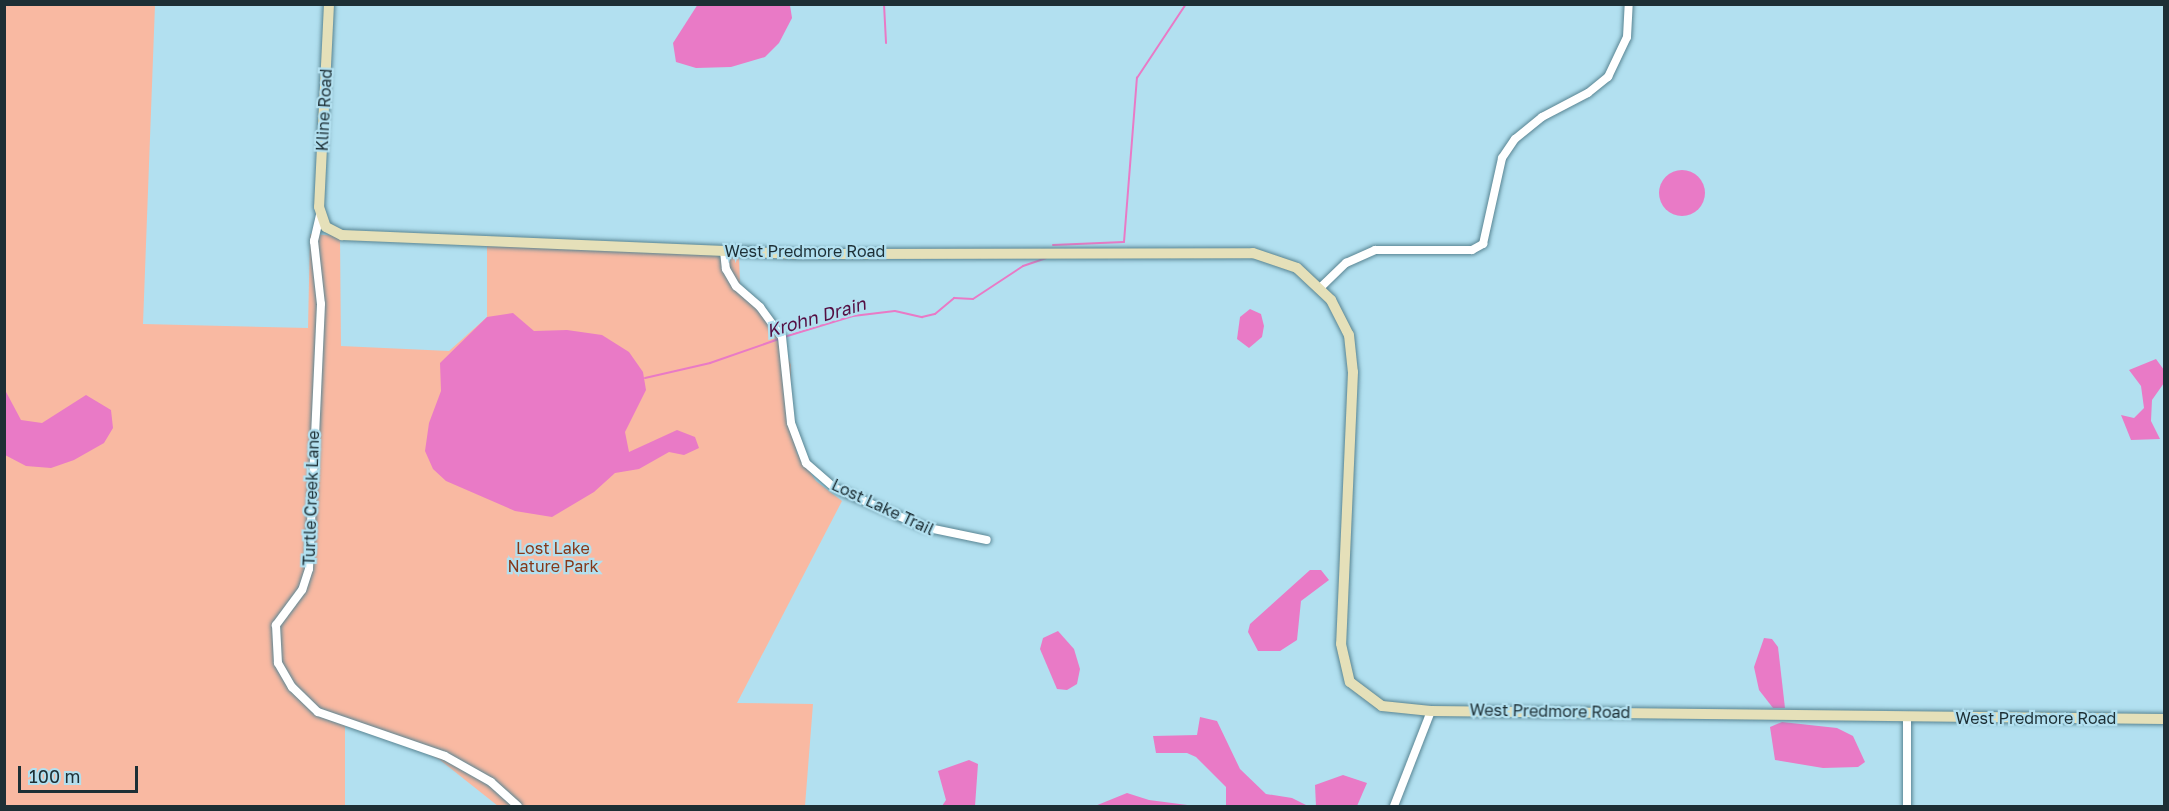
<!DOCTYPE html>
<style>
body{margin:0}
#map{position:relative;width:2169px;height:811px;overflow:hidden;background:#b2e0f0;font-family:"Golos Text",sans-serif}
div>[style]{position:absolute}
.green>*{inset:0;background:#f9b9a2}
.water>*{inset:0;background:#e97ac6}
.round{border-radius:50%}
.stream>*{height:2px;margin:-1px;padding:0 1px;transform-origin:1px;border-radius:1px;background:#e97ac6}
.roads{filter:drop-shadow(0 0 2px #588492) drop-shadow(0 0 2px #588492)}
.street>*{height:8px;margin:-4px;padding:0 4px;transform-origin:4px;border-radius:4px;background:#fff}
.secondary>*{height:10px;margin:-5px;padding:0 5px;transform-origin:5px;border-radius:5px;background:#e5e0b9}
span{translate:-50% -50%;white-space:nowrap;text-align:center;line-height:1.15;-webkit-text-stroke:4.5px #b2e0f0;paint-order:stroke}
.street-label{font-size:16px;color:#1d2f35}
.park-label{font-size:16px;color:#863819}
.water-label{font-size:18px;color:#540f43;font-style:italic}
.frame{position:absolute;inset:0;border:6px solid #1d2f35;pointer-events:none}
.scale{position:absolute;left:18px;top:766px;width:120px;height:27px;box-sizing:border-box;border:3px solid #1d2f35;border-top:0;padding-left:8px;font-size:18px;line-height:21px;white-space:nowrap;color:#1d2f35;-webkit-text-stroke:4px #b2e0f0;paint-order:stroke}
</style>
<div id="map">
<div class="green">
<div style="clip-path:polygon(5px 5px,155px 5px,143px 324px,308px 328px,310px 234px,340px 236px,341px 346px,449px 351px,487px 317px,487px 246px,739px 255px,740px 284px,783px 345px,791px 365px,791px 426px,797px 453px,816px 481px,842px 501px,737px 703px,813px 704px,805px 806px,498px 806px,440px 760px,409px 745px,345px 726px,345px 806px,5px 806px)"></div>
</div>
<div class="water">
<div style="clip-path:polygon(698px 4px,790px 5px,792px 18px,779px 43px,765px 57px,731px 67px,696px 68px,676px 62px,673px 43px)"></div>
<div class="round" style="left:1659px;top:170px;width:46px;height:46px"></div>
<div style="clip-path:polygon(1250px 309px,1261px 314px,1264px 326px,1262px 337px,1249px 348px,1237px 339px,1240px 317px)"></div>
<div style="clip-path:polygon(513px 313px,534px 331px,567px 330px,602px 335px,629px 352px,643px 372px,646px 390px,625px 432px,629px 452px,677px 430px,695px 437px,699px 448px,684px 455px,669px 452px,639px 469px,615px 473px,594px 492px,552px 517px,515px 511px,446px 481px,433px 469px,425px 451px,429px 423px,441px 391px,440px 363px,487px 317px)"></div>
<div style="clip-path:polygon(2156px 359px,2164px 370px,2164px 383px,2152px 400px,2151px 421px,2160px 439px,2131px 440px,2121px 415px,2134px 418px,2144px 408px,2141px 386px,2129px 370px)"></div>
<div style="clip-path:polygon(5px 390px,21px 420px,42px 423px,86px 395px,111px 410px,113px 428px,104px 443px,74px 460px,51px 468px,26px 466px,5px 455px)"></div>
<div style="clip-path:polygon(1310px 570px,1321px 570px,1329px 580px,1301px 601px,1297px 640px,1280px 651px,1258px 651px,1248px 632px,1250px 624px)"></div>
<div style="clip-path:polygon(1058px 631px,1074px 649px,1080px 669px,1077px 684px,1067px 690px,1057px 689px,1040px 649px,1043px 638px)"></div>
<div style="clip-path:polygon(1764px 638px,1772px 639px,1778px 647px,1785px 708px,1773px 708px,1759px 690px,1754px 667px)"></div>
<div style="clip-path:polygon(1200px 717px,1217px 721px,1240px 769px,1266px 794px,1292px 798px,1308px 806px,1226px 806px,1226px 787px,1196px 757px,1187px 753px,1156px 753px,1153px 736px,1197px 735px)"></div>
<div style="clip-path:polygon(1782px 722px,1837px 728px,1853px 736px,1865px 762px,1858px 767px,1823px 768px,1775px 760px,1770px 727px)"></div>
<div style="clip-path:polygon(969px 760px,978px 764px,975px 806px,942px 806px,946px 800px,938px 771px)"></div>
<div style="clip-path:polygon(1343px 775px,1367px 783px,1357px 806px,1316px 806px,1315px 785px)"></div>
<div style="clip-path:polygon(1127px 793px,1149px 800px,1195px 806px,1095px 806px)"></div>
</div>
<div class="stream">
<div style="left:884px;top:4px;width:39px;rotate:87deg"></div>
<div style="left:1053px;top:245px;width:71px;rotate:-2.4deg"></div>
<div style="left:1124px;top:242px;width:165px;rotate:-85.5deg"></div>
<div style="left:1137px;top:78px;width:89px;rotate:-56.5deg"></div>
<div style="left:784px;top:337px;width:72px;rotate:-16.9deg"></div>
<div style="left:853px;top:316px;width:42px;rotate:-6.8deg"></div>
<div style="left:895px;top:311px;width:28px;rotate:13deg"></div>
<div style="left:922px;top:317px;width:13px;rotate:-13deg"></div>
<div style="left:935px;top:314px;width:25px;rotate:-40deg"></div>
<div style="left:954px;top:298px;width:19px;rotate:3deg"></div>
<div style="left:973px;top:299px;width:60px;rotate:-33.4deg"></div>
<div style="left:1023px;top:266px;width:24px;rotate:-19deg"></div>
<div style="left:645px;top:378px;width:67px;rotate:-13deg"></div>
<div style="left:710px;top:363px;width:73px;rotate:-19.2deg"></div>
</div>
<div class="roads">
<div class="street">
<div style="left:320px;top:215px;width:27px;rotate:103deg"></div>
<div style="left:314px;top:241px;width:63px;rotate:83.7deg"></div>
<div style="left:321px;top:304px;width:265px;rotate:92.6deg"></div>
<div style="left:309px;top:569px;width:22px;rotate:108deg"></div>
<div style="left:302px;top:590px;width:44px;rotate:126.6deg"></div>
<div style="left:276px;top:625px;width:38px;rotate:87deg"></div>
<div style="left:278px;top:663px;width:28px;rotate:60deg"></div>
<div style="left:292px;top:687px;width:36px;rotate:44deg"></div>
<div style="left:318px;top:712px;width:134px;rotate:19.1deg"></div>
<div style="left:445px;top:756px;width:53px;rotate:29.5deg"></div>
<div style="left:491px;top:782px;width:36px;rotate:42deg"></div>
<div style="left:724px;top:251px;width:18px;rotate:84deg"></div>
<div style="left:726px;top:269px;width:20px;rotate:60deg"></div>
<div style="left:736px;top:286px;width:32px;rotate:41deg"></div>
<div style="left:760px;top:307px;width:37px;rotate:54deg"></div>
<div style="left:782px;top:337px;width:86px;rotate:84deg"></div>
<div style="left:791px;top:423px;width:43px;rotate:69.4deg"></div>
<div style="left:806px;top:463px;width:38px;rotate:41deg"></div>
<div style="left:835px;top:488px;width:97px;rotate:23.7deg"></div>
<div style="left:924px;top:527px;width:64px;rotate:11.7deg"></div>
<div style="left:1321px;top:287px;width:35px;rotate:-44deg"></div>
<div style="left:1346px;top:263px;width:32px;rotate:-24deg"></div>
<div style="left:1375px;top:250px;width:97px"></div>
<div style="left:1472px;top:250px;width:13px;rotate:-29deg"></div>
<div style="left:1483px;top:244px;width:88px;rotate:-77.5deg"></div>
<div style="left:1502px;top:158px;width:23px;rotate:-56deg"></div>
<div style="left:1515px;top:139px;width:35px;rotate:-39deg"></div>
<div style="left:1542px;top:117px;width:52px;rotate:-27.6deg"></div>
<div style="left:1588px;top:93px;width:26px;rotate:-39deg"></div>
<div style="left:1608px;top:77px;width:44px;rotate:-64.6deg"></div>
<div style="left:1627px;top:37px;width:33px;rotate:-87deg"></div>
<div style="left:1394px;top:806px;width:102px;rotate:-68.7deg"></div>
<div style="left:1907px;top:806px;width:88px;rotate:-90deg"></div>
</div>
<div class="secondary">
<div style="left:329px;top:4px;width:203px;rotate:92.8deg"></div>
<div style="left:319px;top:207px;width:21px;rotate:71deg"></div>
<div style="left:326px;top:227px;width:18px;rotate:27deg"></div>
<div style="left:342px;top:235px;width:455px;rotate:2.4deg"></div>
<div style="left:797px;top:254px;width:456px;rotate:-0.1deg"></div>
<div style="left:1253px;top:253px;width:46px;rotate:18.8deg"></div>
<div style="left:1297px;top:268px;width:47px;rotate:43.3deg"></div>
<div style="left:1331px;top:300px;width:39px;rotate:63deg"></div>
<div style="left:1349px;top:335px;width:37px;rotate:84deg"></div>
<div style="left:1353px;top:372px;width:272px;rotate:92.5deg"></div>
<div style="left:1341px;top:644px;width:39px;rotate:77deg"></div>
<div style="left:1350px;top:682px;width:40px;rotate:37deg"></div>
<div style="left:1382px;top:706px;width:49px;rotate:5.8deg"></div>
<div style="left:1431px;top:711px;width:733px;rotate:0.63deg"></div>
</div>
</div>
<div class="street-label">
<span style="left:324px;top:110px;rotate:-87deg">Kline Road</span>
<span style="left:805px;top:251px">West Predmore Road</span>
<span style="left:311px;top:498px;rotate:-88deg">Turtle Creek Lane</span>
<span style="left:883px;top:507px;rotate:25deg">Lost Lake Trail</span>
<span style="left:1550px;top:711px;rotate:1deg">West Predmore Road</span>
<span style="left:2036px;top:718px">West Predmore Road</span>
</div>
<div class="park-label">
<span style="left:553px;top:557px">Lost Lake<br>Nature Park</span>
</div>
<div class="water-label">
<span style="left:816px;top:317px;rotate:-16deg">Krohn Drain</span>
</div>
<div class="frame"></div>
<div class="scale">100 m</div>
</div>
